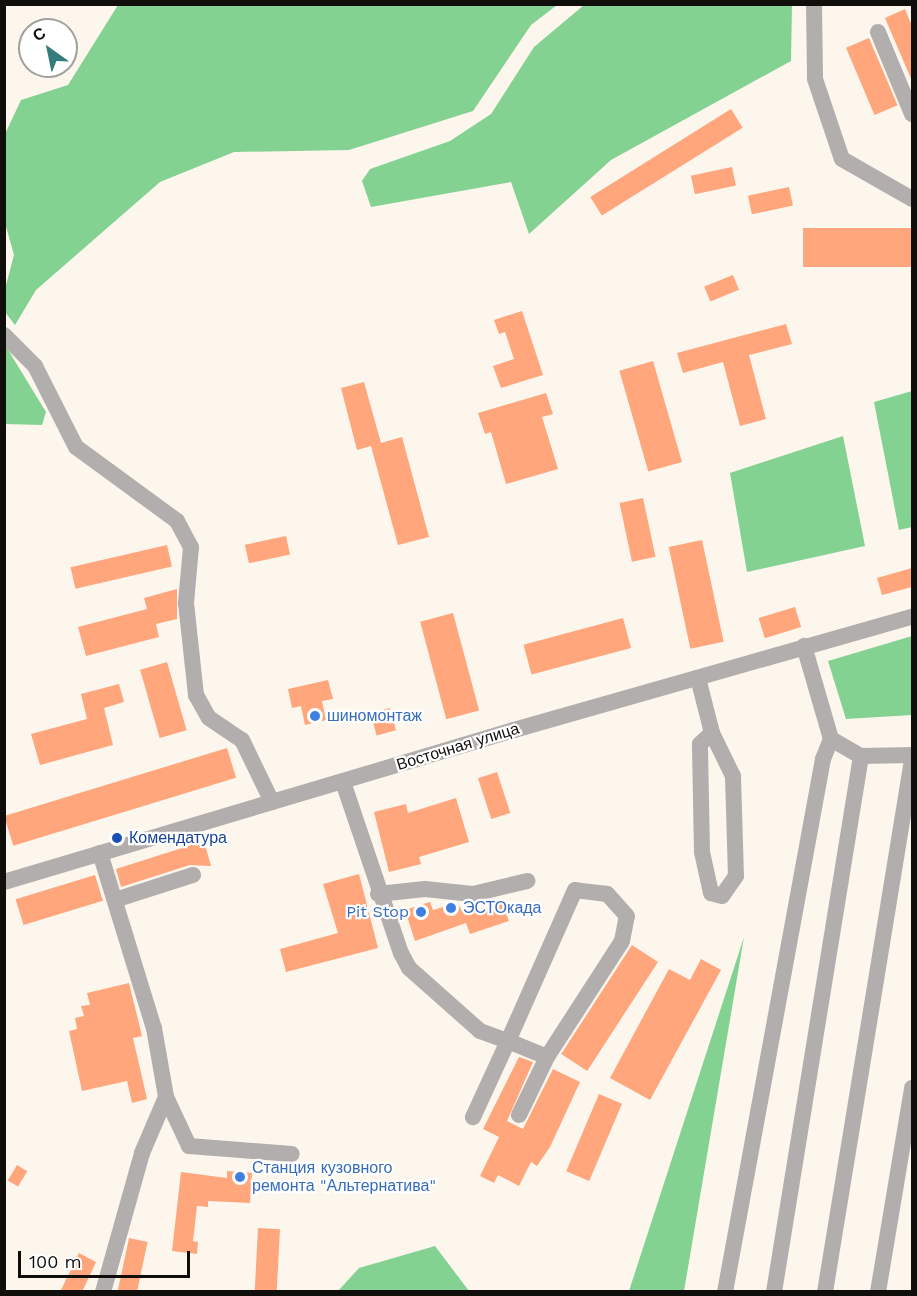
<!DOCTYPE html>
<meta charset="utf-8">
<style>
body{margin:0}
#map{position:relative;width:917px;height:1296px;overflow:hidden;background:#fcf6ed;font-family:"Work Sans",sans-serif}
div>[style]{position:absolute}
.forest>*{inset:0;background:#84d291}
.building>*{inset:0;background:#ffa67d;transform-origin:0 0}
.minor>*{height:16px;margin:-8px;padding:0 8px;transform-origin:8px;border-radius:8px;background:#b3aeae}
.dots>*{width:16px;height:16px;translate:-50% -50%;box-sizing:border-box;border:3px solid #fff;border-radius:50%}
span{translate:-50% -50%;white-space:nowrap;text-align:center;line-height:1.15;-webkit-text-stroke:4.5px #fff;paint-order:stroke}
.shop-label{font-size:16px;color:#366cbe}
.left{translate:0 -50%;text-align:left}
.right{translate:-100% -50%;text-align:right}
.street-label{font-size:16px;color:#100e0b}
.transit-label{font-size:16px;color:#164399}
.frame{position:absolute;inset:0;border:6px solid #100e0b;pointer-events:none}
.north{position:absolute;left:18px;top:18px;width:60px;height:60px;box-sizing:border-box;background:#fff;border:2px solid #9f9f9d;border-radius:50%;rotate:327deg;font-size:16px;font-weight:700;line-height:24px;text-align:center;color:#100e0b}
.north::after{content:'';display:block;margin:auto;width:21px;height:27px;background:#357d7c;clip-path:polygon(50% 0,100% 100%,50% 72%,0 100%)}
.scale{position:absolute;left:18px;top:1251px;width:172px;height:27px;box-sizing:border-box;border:3px solid #100e0b;border-top:0;padding-left:8px;font-size:18px;line-height:21px;white-space:nowrap;color:#100e0b;-webkit-text-stroke:4px #fff;paint-order:stroke}
</style>
<div id="map">
<div class="forest">
<div style="clip-path:polygon(118px 5px,118px 4px,557px 5px,531px 25px,473px 111px,349px 150px,234px 152px,160px 182px,36px 290px,15px 325px,5px 312px,5px 289px,14px 255px,5px 223px,5px 134px,21px 100px,68px 85px)"></div>
<div style="clip-path:polygon(584px 5px,792px 5px,791px 61px,611px 160px,529px 234px,511px 182px,371px 207px,362px 181px,370px 169px,450px 141px,491px 114px,534px 47px)"></div>
<div style="clip-path:polygon(5px 345px,46px 412px,42px 425px,5px 424px)"></div>
<div style="clip-path:polygon(912px 391px,912px 527px,899px 530px,874px 402px)"></div>
<div style="clip-path:polygon(843px 436px,865px 546px,747px 572px,730px 473px)"></div>
<div style="clip-path:polygon(912px 636px,912px 715px,846px 719px,828px 661px)"></div>
<div style="clip-path:polygon(744px 937px,684px 1291px,629px 1291px)"></div>
<div style="clip-path:polygon(435px 1246px,469px 1291px,338px 1291px,359px 1268px)"></div>
</div>
<div class="building">
<div style="clip-path:polygon(905px 9px,912px 26px,912px 81px,885px 18px)"></div>
<div style="left:869px;top:38px;width:73px;height:25px;rotate:67deg"></div>
<div style="left:731px;top:109px;width:22px;height:166px;rotate:58deg"></div>
<div style="left:732px;top:167px;width:19px;height:42px;rotate:78deg"></div>
<div style="left:789px;top:187px;width:19px;height:42px;rotate:78deg"></div>
<div style="left:912px;top:228px;width:39px;height:109px;rotate:90deg"></div>
<div style="left:733px;top:275px;width:16px;height:31px;rotate:68deg"></div>
<div style="clip-path:polygon(522px 311px,543px 375px,501px 388px,493px 366px,514px 359px,505px 332px,499px 334px,494px 320px)"></div>
<div style="clip-path:polygon(786px 324px,792px 344px,749px 355px,766px 419px,740px 426px,723px 362px,683px 373px,677px 353px)"></div>
<div style="left:653px;top:361px;width:105px;height:35px;rotate:74deg"></div>
<div style="clip-path:polygon(364px 382px,381px 443px,402px 437px,429px 537px,398px 545px,371px 446px,357px 450px,341px 388px)"></div>
<div style="clip-path:polygon(546px 393px,553px 414px,542px 417px,558px 469px,506px 484px,491px 432px,485px 434px,478px 413px)"></div>
<div style="left:643px;top:498px;width:60px;height:24px;rotate:78deg"></div>
<div style="left:286px;top:536px;width:19px;height:42px;rotate:78deg"></div>
<div style="left:702px;top:540px;width:104px;height:34px;rotate:78deg"></div>
<div style="left:167px;top:545px;width:22px;height:99px;rotate:77deg"></div>
<div style="clip-path:polygon(912px 568px,912px 587px,882px 595px,877px 578px)"></div>
<div style="clip-path:polygon(177px 589px,177px 619px,156px 624px,159px 637px,86px 656px,78px 627px,147px 609px,144px 598px)"></div>
<div style="left:795px;top:607px;width:21px;height:38px;rotate:73deg"></div>
<div style="left:453px;top:613px;width:101px;height:34px;rotate:75deg"></div>
<div style="left:623px;top:618px;width:31px;height:103px;rotate:75deg"></div>
<div style="left:167px;top:662px;width:71px;height:28px;rotate:74deg"></div>
<div style="clip-path:polygon(328px 680px,333px 699px,322px 701px,326px 720px,305px 725px,301px 706px,292px 708px,288px 689px)"></div>
<div style="clip-path:polygon(119px 684px,124px 702px,104px 708px,113px 745px,40px 765px,31px 734px,87px 719px,81px 694px)"></div>
<div style="left:390px;top:708px;width:23px;height:20px;rotate:75deg"></div>
<div style="left:227px;top:748px;width:31px;height:233px;rotate:73deg"></div>
<div style="left:497px;top:772px;width:43px;height:20px;rotate:72deg"></div>
<div style="clip-path:polygon(456px 798px,469px 842px,419px 857px,421px 864px,389px 872px,374px 812px,406px 804px,408px 813px)"></div>
<div style="clip-path:polygon(204px 841px,211px 866px,190px 865px,121px 887px,116px 869px)"></div>
<div style="clip-path:polygon(359px 874px,378px 948px,286px 972px,280px 949px,338px 933px,323px 884px)"></div>
<div style="left:95px;top:875px;width:27px;height:83px;rotate:73deg"></div>
<div style="clip-path:polygon(430px 902px,433px 910px,457px 903px,465px 915px,502px 903px,509px 921px,470px 934px,466px 923px,415px 941px,405px 910px)"></div>
<div style="left:632px;top:945px;width:31px;height:130px;rotate:33deg"></div>
<div style="clip-path:polygon(701px 959px,721px 970px,650px 1100px,610px 1078px,669px 969px,690px 980px)"></div>
<div style="clip-path:polygon(129px 983px,142px 1036px,133px 1038px,147px 1099px,132px 1103px,127px 1081px,82px 1091px,69px 1031px,77px 1029px,75px 1018px,84px 1016px,81px 1006px,90px 1005px,87px 993px)"></div>
<div style="clip-path:polygon(519px 1057px,533px 1062px,507px 1121px,523px 1129px,553px 1069px,580px 1082px,550px 1147px,537px 1166px,531px 1162px,519px 1186px,498px 1175px,494px 1183px,480px 1176px,499px 1137px,483px 1129px)"></div>
<div style="left:599px;top:1094px;width:25px;height:84px;rotate:23deg"></div>
<div style="left:17px;top:1165px;width:12px;height:18px;rotate:31deg"></div>
<div style="clip-path:polygon(227px 1171px,252px 1173px,250px 1203px,208px 1201px,208px 1207px,197px 1206px,193px 1241px,198px 1242px,197px 1254px,172px 1251px,181px 1172px,227px 1178px)"></div>
<div style="left:258px;top:1228px;width:22px;height:64px;rotate:3deg"></div>
<div style="left:129px;top:1238px;width:19px;height:56px;rotate:12deg"></div>
<div style="clip-path:polygon(79px 1253px,96px 1262px,82px 1292px,60px 1292px)"></div>
</div>
<div class="minor">
<div style="left:814px;top:4px;width:75px;rotate:89.2deg"></div>
<div style="left:815px;top:79px;width:84px;rotate:71.4deg"></div>
<div style="left:842px;top:159px;width:81px;rotate:29.7deg"></div>
<div style="left:878px;top:32px;width:89px;rotate:67.5deg"></div>
<div style="left:4px;top:335px;width:44px;rotate:45deg"></div>
<div style="left:35px;top:366px;width:91px;rotate:63.2deg"></div>
<div style="left:76px;top:447px;width:125px;rotate:36.2deg"></div>
<div style="left:177px;top:521px;width:30px;rotate:62deg"></div>
<div style="left:191px;top:547px;width:56px;rotate:95.1deg"></div>
<div style="left:186px;top:603px;width:93px;rotate:83.8deg"></div>
<div style="left:196px;top:695px;width:26px;rotate:61deg"></div>
<div style="left:209px;top:718px;width:40px;rotate:34deg"></div>
<div style="left:242px;top:740px;width:69px;rotate:64.2deg"></div>
<div style="left:698px;top:678px;width:57px;rotate:75.7deg"></div>
<div style="left:712px;top:733px;width:48px;rotate:64deg"></div>
<div style="left:733px;top:776px;width:100px;rotate:88.3deg"></div>
<div style="left:736px;top:876px;width:24px;rotate:125deg"></div>
<div style="left:722px;top:896px;width:11px;rotate:-165deg"></div>
<div style="left:711px;top:893px;width:42px;rotate:-102.4deg"></div>
<div style="left:702px;top:852px;width:108px;rotate:-91.1deg"></div>
<div style="left:700px;top:744px;width:16px;rotate:-43deg"></div>
<div style="left:831px;top:739px;width:34px;rotate:30deg"></div>
<div style="left:861px;top:756px;width:51px;rotate:-1.1deg"></div>
<div style="left:343px;top:782px;width:181px;rotate:71.3deg"></div>
<div style="left:401px;top:953px;width:17px;rotate:62deg"></div>
<div style="left:409px;top:968px;width:95px;rotate:41.6deg"></div>
<div style="left:480px;top:1031px;width:30px;rotate:20deg"></div>
<div style="left:508px;top:1041px;width:42px;rotate:22.3deg"></div>
<div style="left:547px;top:1057px;width:138px;rotate:-57.1deg"></div>
<div style="left:622px;top:941px;width:25px;rotate:-79deg"></div>
<div style="left:627px;top:916px;width:30px;rotate:-132deg"></div>
<div style="left:607px;top:894px;width:32px;rotate:-173deg"></div>
<div style="left:575px;top:890px;width:165px;rotate:113.9deg"></div>
<div style="left:508px;top:1041px;width:84px;rotate:114.7deg"></div>
<div style="left:100px;top:853px;width:183px;rotate:72.9deg"></div>
<div style="left:154px;top:1028px;width:70px;rotate:80.1deg"></div>
<div style="left:166px;top:1097px;width:54px;rotate:64.9deg"></div>
<div style="left:189px;top:1146px;width:103px;rotate:4.4deg"></div>
<div style="left:4px;top:882px;width:532px;rotate:-16.6deg"></div>
<div style="left:514px;top:730px;width:414px;rotate:-15.9deg"></div>
<div style="left:378px;top:894px;width:47px;rotate:-6.1deg"></div>
<div style="left:425px;top:889px;width:48px;rotate:5.9deg"></div>
<div style="left:473px;top:894px;width:56px;rotate:-13.5deg"></div>
<div style="left:115px;top:900px;width:82px;rotate:-17.8deg"></div>
<div style="left:519px;top:1115px;width:64px;rotate:-64.2deg"></div>
<div style="left:103px;top:1292px;width:144px;rotate:-74.3deg"></div>
<div style="left:142px;top:1153px;width:61px;rotate:-66.8deg"></div>
<div style="left:725px;top:1292px;width:542px;rotate:-79.58deg"></div>
<div style="left:823px;top:759px;width:22px;rotate:-68deg"></div>
<div style="left:831px;top:739px;width:97px;rotate:-106.2deg"></div>
<div style="left:774px;top:1292px;width:543px;rotate:-80.78deg"></div>
<div style="left:825px;top:1292px;width:539px;rotate:-80.71deg"></div>
<div style="left:878px;top:1292px;width:207px;rotate:-80.5deg"></div>
</div>
<div class="dots">
<div style="left:315px;top:716px;background:#3f7fe0"></div>
<div style="left:117px;top:838px;background:#1a4fb4"></div>
<div style="left:451px;top:908px;background:#3f7fe0"></div>
<div style="left:421px;top:912px;background:#3f7fe0"></div>
<div style="left:240px;top:1177px;background:#3f7fe0"></div>
</div>
<div class="shop-label">
<span class="left" style="left:327px;top:716px">шиномонтаж</span>
<span class="left" style="left:463px;top:908px">ЭСТОкада</span>
<span class="right" style="left:409px;top:912px">Pit Stop</span>
<span class="left" style="left:252px;top:1177px">Станция кузовного<br>ремонта "Альтернатива"</span>
</div>
<div class="street-label">
<span style="left:458px;top:747px;rotate:-17deg">Восточная улица</span>
</div>
<div class="transit-label">
<span class="left" style="left:129px;top:838px">Комендатура</span>
</div>
<div class="frame"></div>
<div class="north">С</div>
<div class="scale">100 m</div>
</div>
